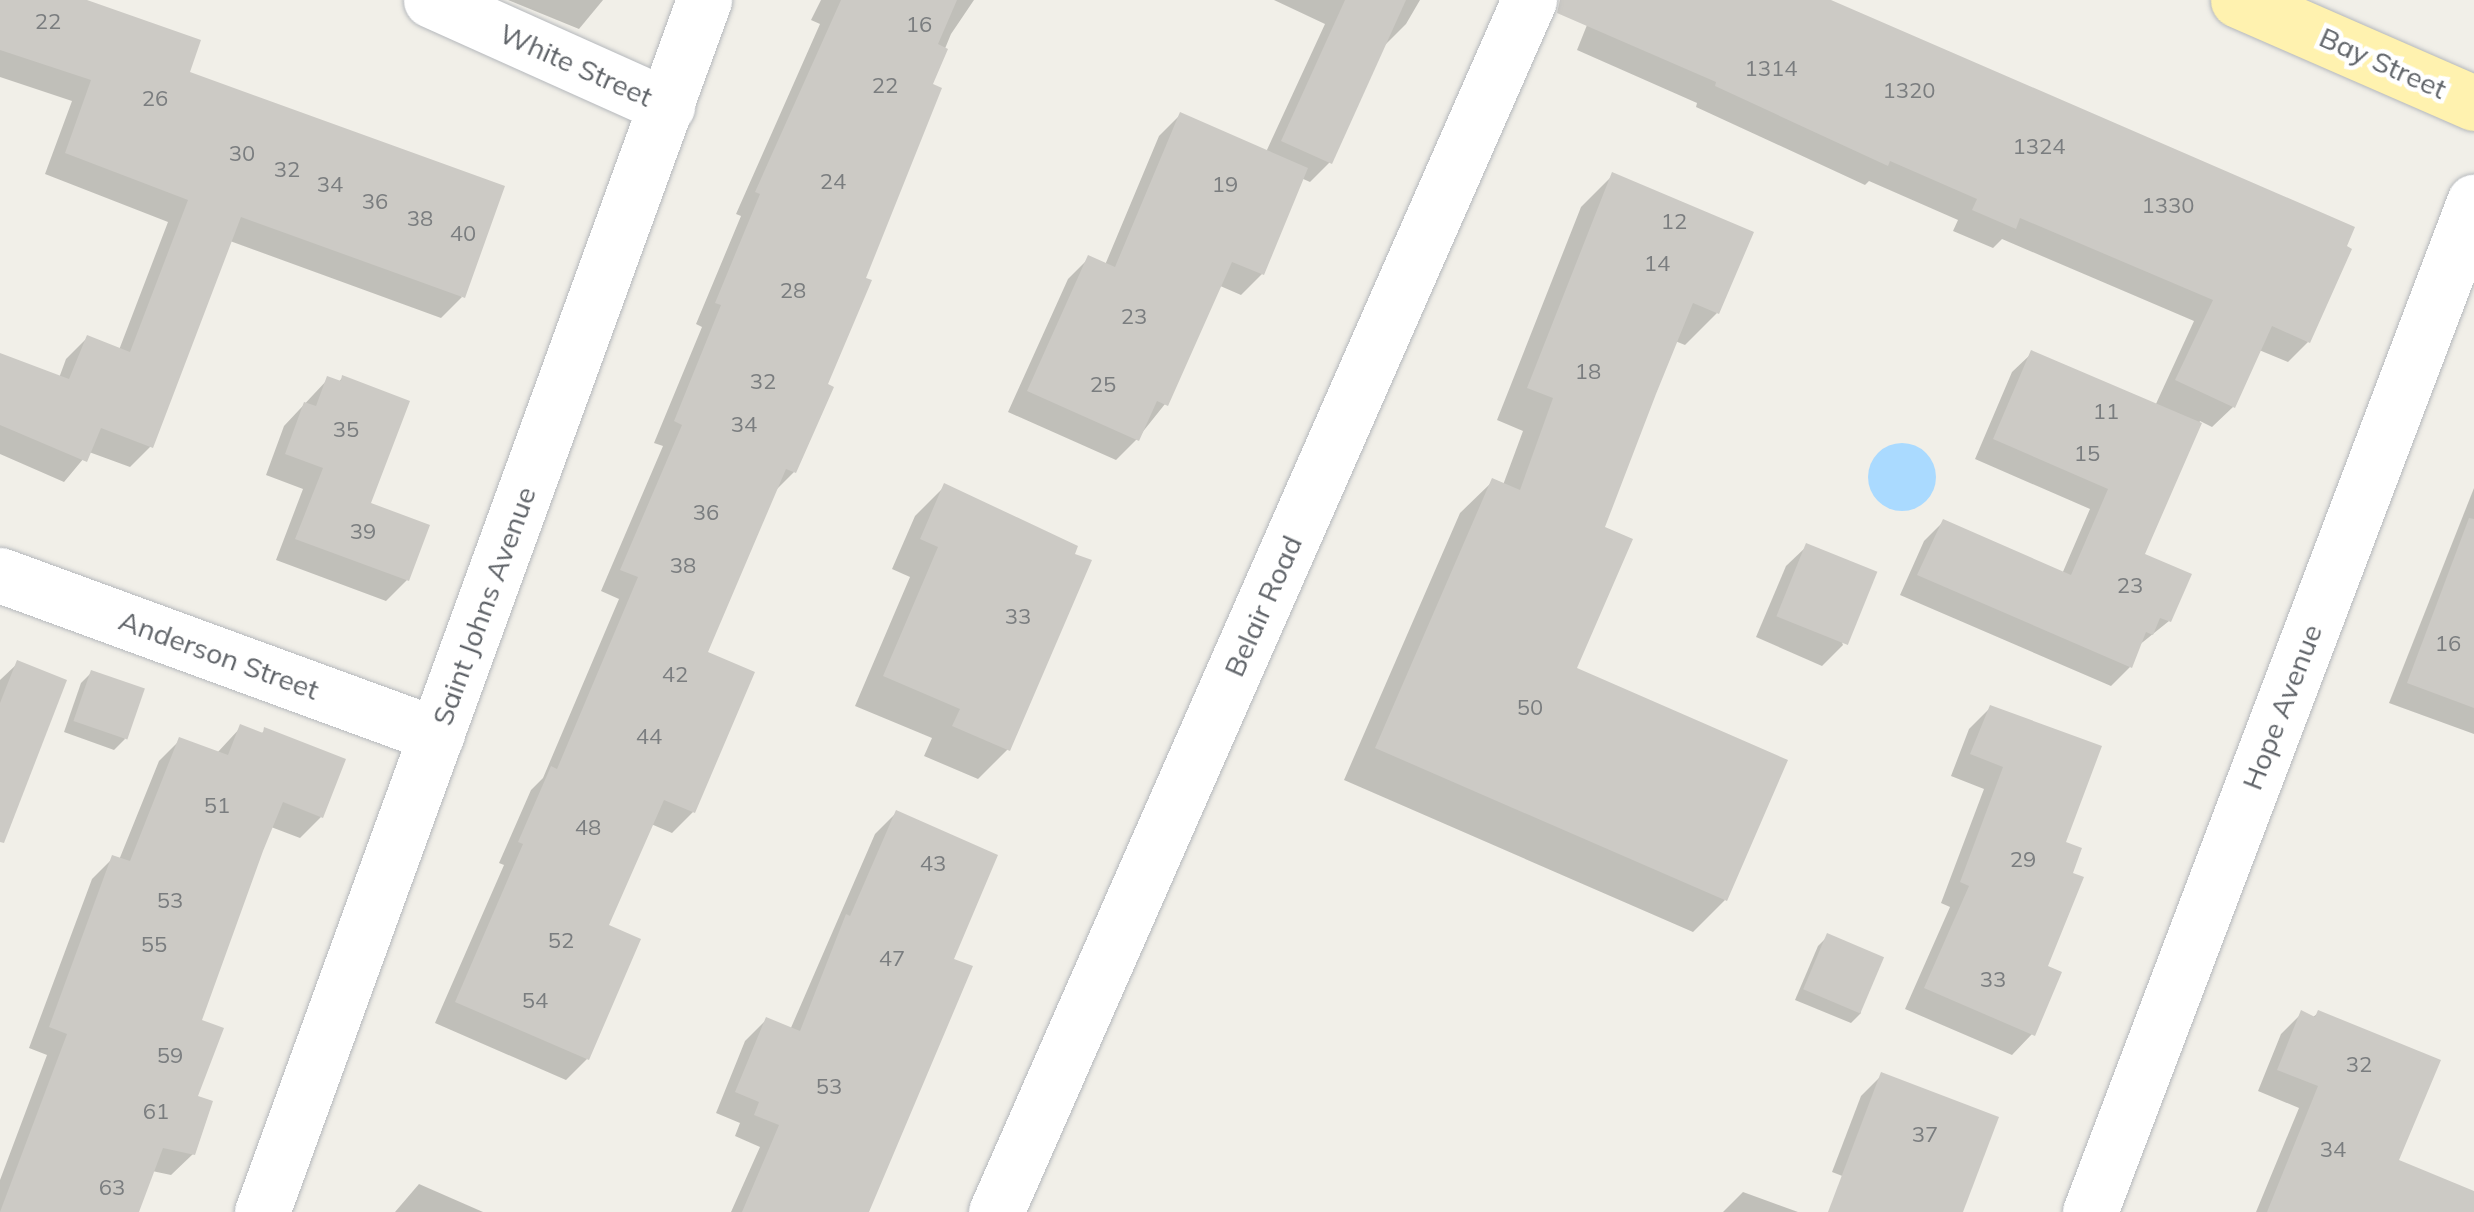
<!DOCTYPE html>
<style>
body{margin:0}
#map{position:relative;width:2474px;height:1212px;overflow:hidden;background:#f1efe8;font-family:Mulish,sans-serif}
div>[style]{position:absolute}
.water>*{inset:0;background:#aadaff}
.round{border-radius:50%}
.shadow>*{inset:0;background:#0003}
.building>*{inset:0;background:#cccac5;transform-origin:0 0}
.roads{filter:drop-shadow(0 0 2px #b5b8bc) drop-shadow(0 0 2px #b5b8bc)}
.minor>*{height:55px;margin:-27.5px;padding:0 27.5px;transform-origin:27.5px;border-radius:27.5px;background:#fff}
.major>*{height:55px;margin:-27.5px;padding:0 27.5px;transform-origin:27.5px;border-radius:27.5px;background:#fff2af}
span{translate:-50% -50%;white-space:nowrap;text-align:center;line-height:1.15;-webkit-text-stroke:9px #fff;paint-order:stroke}
.number-label{font-size:22px;color:#7a7d7f}
.number-label span{-webkit-text-stroke-width:0}
.street-label{font-size:28px;color:#5f6368}
</style>
<div id="map">
<div class="water">
<div class="round" style="left:1868px;top:443px;width:68px;height:68px"></div>
</div>
<div class="shadow">
<div style="clip-path:polygon(0 0,79px 0,187px 73px,462px 297px,441px 318px,230px 241px,151px 446px,130px 467px,89px 452px,64px 482px,0 454px,0 356px,59px 378px,66px 359px,87px 338px,119px 350px,168px 222px,45px 174px,72px 101px,0 77px)"></div>
<div style="clip-path:polygon(508px 0,603px 0,579px 29px)"></div>
<div style="clip-path:polygon(821px 0,974px 0,951px 34px,930px 85px,794px 472px,772px 494px,705px 653px,693px 812px,672px 833px,651px 824px,605px 926px,587px 1059px,566px 1080px,435px 1023px,504px 865px,499px 863px,531px 790px,543px 778px,619px 599px,601px 591px,663px 446px,654px 443px,702px 327px,696px 324px,741px 216px,736px 214px,820px 24px,811px 20px)"></div>
<div style="clip-path:polygon(1274px 0,1420px 0,1406px 24px,1382px 48px,1330px 162px,1310px 182px,1301px 178px,1262px 274px,1241px 295px,1218px 285px,1165px 404px,1137px 439px,1116px 460px,1008px 412px,1068px 279px,1089px 258px,1105px 265px,1159px 136px,1180px 115px,1266px 152px,1325px 24px)"></div>
<div style="clip-path:polygon(1589px 0,1825px 0,2308px 342px,2288px 362px,2259px 350px,2233px 407px,2212px 427px,2200px 421px,2142px 555px,2169px 621px,2138px 646px,2130px 667px,2111px 686px,1900px 595px,1924px 541px,1943px 522px,2062px 574px,2090px 509px,1975px 459px,2012px 372px,2032px 353px,2155px 406px,2194px 321px,2002px 239px,1993px 248px,1953px 231px,1958px 220px,1869px 181px,1865px 185px,1696px 107px,1697px 103px,1577px 50px,1589px 20px)"></div>
<div style="clip-path:polygon(1613px 175px,1717px 313px,1685px 345px,1675px 341px,1602px 528px,1573px 669px,1725px 900px,1693px 932px,1344px 780px,1460px 513px,1493px 481px,1503px 485px,1523px 431px,1497px 420px,1581px 207px)"></div>
<div style="clip-path:polygon(342px 378px,368px 505px,407px 580px,386px 601px,276px 560px,303px 489px,266px 475px,284px 426px,328px 379px,338px 383px)"></div>
<div style="clip-path:polygon(945px 486px,1008px 749px,978px 779px,924px 756px,932px 738px,855px 706px,910px 577px,892px 569px,915px 516px)"></div>
<div style="clip-path:polygon(2474px 488px,2474px 734px,2389px 703px)"></div>
<div style="clip-path:polygon(1807px 546px,1843px 645px,1822px 666px,1756px 637px,1786px 566px)"></div>
<div style="clip-path:polygon(18px 663px,0 811px,0 680px)"></div>
<div style="clip-path:polygon(92px 672px,125px 739px,114px 750px,64px 732px,81px 683px)"></div>
<div style="clip-path:polygon(1990px 708px,2062px 843px,2032px 1034px,2012px 1055px,1905px 1009px,1950px 907px,1941px 903px,1984px 789px,1951px 776px,1969px 729px)"></div>
<div style="clip-path:polygon(241px 727px,261px 734px,265px 730px,321px 817px,300px 838px,271px 827px,199px 1022px,193px 1154px,171px 1175px,152px 1171px,136px 1212px,0 1212px,0 1180px,47px 1055px,29px 1048px,92px 879px,113px 858px,119px 860px,159px 761px,180px 740px,217px 753px)"></div>
<div style="clip-path:polygon(896px 813px,951px 960px,861px 1212px,731px 1212px,760px 1147px,735px 1136px,740px 1123px,716px 1113px,745px 1041px,766px 1020px,790px 1030px,875px 834px)"></div>
<div style="clip-path:polygon(1828px 936px,1861px 1013px,1851px 1023px,1795px 1000px,1818px 946px)"></div>
<div style="clip-path:polygon(2302px 1013px,2312px 1018px,2318px 1013px,2396px 1162px,2452px 1212px,2256px 1212px,2299px 1108px,2258px 1091px,2281px 1034px)"></div>
<div style="clip-path:polygon(1882px 1075px,1950px 1212px,1936px 1212px,1832px 1172px,1861px 1096px)"></div>
<div style="clip-path:polygon(419px 1184px,483px 1212px,395px 1212px)"></div>
<div style="clip-path:polygon(1743px 1192px,1798px 1212px,1723px 1212px)"></div>
</div>
<div class="building">
<div style="clip-path:polygon(0 0,87px 0,201px 40px,190px 72px,505px 186px,465px 298px,241px 217px,153px 448px,101px 428px,87px 462px,0 425px,0 353px,69px 379px,87px 335px,130px 352px,188px 200px,65px 153px,91px 80px,0 50px)"></div>
<div style="clip-path:polygon(841px 0,957px 0,938px 44px,948px 49px,933px 84px,942px 88px,866px 278px,872px 280px,828px 384px,834px 387px,796px 473px,786px 469px,708px 652px,755px 672px,695px 813px,664px 800px,609px 925px,641px 939px,589px 1060px,455px 1002px,523px 844px,518px 842px,551px 766px,557px 769px,638px 577px,620px 570px,682px 425px,674px 421px,721px 305px,715px 303px,760px 194px,755px 192px)"></div>
<div style="clip-path:polygon(1345px 0,1406px 0,1332px 164px,1281px 141px)"></div>
<div style="clip-path:polygon(1560px 0,1831px 0,2355px 227px,2347px 246px,2352px 249px,2310px 343px,2272px 326px,2235px 408px,2175px 380px,2213px 300px,2020px 218px,2016px 229px,1972px 210px,1977px 199px,1890px 161px,1888px 166px,1715px 86px,1716px 82px,1557px 13px)"></div>
<div style="clip-path:polygon(1180px 112px,1308px 168px,1264px 275px,1232px 262px,1168px 406px,1157px 401px,1139px 441px,1027px 391px,1088px 255px,1115px 267px)"></div>
<div style="clip-path:polygon(1612px 172px,1754px 232px,1719px 314px,1693px 303px,1656px 394px,1605px 527px,1633px 539px,1577px 668px,1788px 760px,1727px 901px,1375px 748px,1492px 478px,1520px 490px,1553px 398px,1527px 388px)"></div>
<div style="clip-path:polygon(2031px 350px,2202px 423px,2145px 554px,2192px 574px,2171px 622px,2160px 618px,2153px 635px,2146px 632px,2132px 668px,1917px 575px,1943px 519px,2071px 575px,2108px 489px,1993px 439px)"></div>
<div style="clip-path:polygon(342px 375px,410px 401px,371px 503px,430px 525px,409px 581px,295px 539px,323px 468px,285px 454px,304px 402px,316px 406px,327px 376px,341px 381px)"></div>
<div style="clip-path:polygon(944px 483px,1078px 546px,1075px 554px,1092px 560px,1010px 751px,952px 726px,960px 709px,883px 676px,938px 547px,920px 539px)"></div>
<div style="clip-path:polygon(2469px 518px,2474px 519px,2474px 708px,2407px 683px)"></div>
<div style="left:1806px;top:543px;width:77px;height:79px;rotate:22deg"></div>
<div style="clip-path:polygon(17px 660px,67px 680px,4px 843px,0 842px,0 703px)"></div>
<div style="left:91px;top:670px;width:57px;height:54px;rotate:19deg"></div>
<div style="clip-path:polygon(1990px 705px,2102px 746px,2066px 842px,2082px 848px,2073px 873px,2084px 877px,2048px 966px,2062px 972px,2035px 1036px,1924px 988px,1969px 886px,1960px 882px,2003px 767px,1970px 754px)"></div>
<div style="clip-path:polygon(240px 724px,263px 733px,264px 727px,346px 759px,323px 818px,283px 802px,263px 851px,202px 1020px,224px 1028px,198px 1096px,213px 1101px,195px 1155px,163px 1148px,139px 1212px,0 1212px,67px 1034px,49px 1027px,112px 855px,130px 861px,179px 737px,228px 755px)"></div>
<div style="clip-path:polygon(896px 810px,998px 855px,954px 959px,973px 966px,869px 1212px,742px 1212px,779px 1125px,754px 1115px,759px 1102px,735px 1092px,766px 1017px,800px 1031px,846px 914px,850px 916px)"></div>
<div style="left:1827px;top:933px;width:62px;height:61px;rotate:23deg"></div>
<div style="clip-path:polygon(2301px 1010px,2315px 1017px,2318px 1010px,2441px 1060px,2399px 1160px,2474px 1191px,2474px 1212px,2267px 1212px,2318px 1086px,2277px 1070px)"></div>
<div style="clip-path:polygon(1881px 1072px,1999px 1117px,1963px 1212px,1828px 1212px)"></div>
</div>
<div class="roads">
<div class="minor">
<div style="left:431px;top:0;width:259px;rotate:24.2deg"></div>
<div style="left:0;top:575px;width:465px;rotate:20.1deg"></div>
<div style="left:262px;top:1212px;width:1290px;rotate:-69.96deg"></div>
<div style="left:996px;top:1212px;width:1324px;rotate:-66.26deg"></div>
<div style="left:2090px;top:1212px;width:1081px;rotate:-69.18deg"></div>
</div>
<div class="major">
<div style="left:2238px;top:0;width:257px;rotate:23.6deg"></div>
</div>
</div>
<div class="number-label">
<span style="left:48px;top:22px">22</span>
<span style="left:919px;top:25px">16</span>
<span style="left:1771px;top:69px">1314</span>
<span style="left:885px;top:86px">22</span>
<span style="left:1909px;top:91px">1320</span>
<span style="left:155px;top:99px">26</span>
<span style="left:2039px;top:147px">1324</span>
<span style="left:242px;top:154px">30</span>
<span style="left:287px;top:170px">32</span>
<span style="left:833px;top:182px">24</span>
<span style="left:330px;top:185px">34</span>
<span style="left:1225px;top:185px">19</span>
<span style="left:375px;top:202px">36</span>
<span style="left:2168px;top:206px">1330</span>
<span style="left:420px;top:219px">38</span>
<span style="left:1674px;top:222px">12</span>
<span style="left:463px;top:234px">40</span>
<span style="left:1657px;top:264px">14</span>
<span style="left:793px;top:291px">28</span>
<span style="left:1134px;top:317px">23</span>
<span style="left:1588px;top:372px">18</span>
<span style="left:763px;top:382px">32</span>
<span style="left:1103px;top:385px">25</span>
<span style="left:2106px;top:412px">11</span>
<span style="left:744px;top:425px">34</span>
<span style="left:346px;top:430px">35</span>
<span style="left:2087px;top:454px">15</span>
<span style="left:706px;top:513px">36</span>
<span style="left:363px;top:532px">39</span>
<span style="left:683px;top:566px">38</span>
<span style="left:2130px;top:586px">23</span>
<span style="left:1018px;top:617px">33</span>
<span style="left:2448px;top:644px">16</span>
<span style="left:675px;top:675px">42</span>
<span style="left:1530px;top:708px">50</span>
<span style="left:649px;top:737px">44</span>
<span style="left:217px;top:806px">51</span>
<span style="left:588px;top:828px">48</span>
<span style="left:2023px;top:860px">29</span>
<span style="left:933px;top:864px">43</span>
<span style="left:170px;top:901px">53</span>
<span style="left:561px;top:941px">52</span>
<span style="left:154px;top:945px">55</span>
<span style="left:892px;top:959px">47</span>
<span style="left:1993px;top:980px">33</span>
<span style="left:535px;top:1001px">54</span>
<span style="left:170px;top:1056px">59</span>
<span style="left:2359px;top:1065px">32</span>
<span style="left:829px;top:1087px">53</span>
<span style="left:156px;top:1112px">61</span>
<span style="left:1925px;top:1135px">37</span>
<span style="left:2333px;top:1150px">34</span>
<span style="left:112px;top:1188px">63</span>
</div>
<div class="street-label">
<span style="left:2383px;top:63px;rotate:24deg">Bay Street</span>
<span style="left:576px;top:65px;rotate:24deg">White Street</span>
<span style="left:484px;top:606px;rotate:-70deg">Saint Johns Avenue</span>
<span style="left:1263px;top:606px;rotate:-66deg">Belair Road</span>
<span style="left:219px;top:655px;rotate:20deg">Anderson Street</span>
<span style="left:2282px;top:707px;rotate:-69deg">Hope Avenue</span>
</div>
</div>
